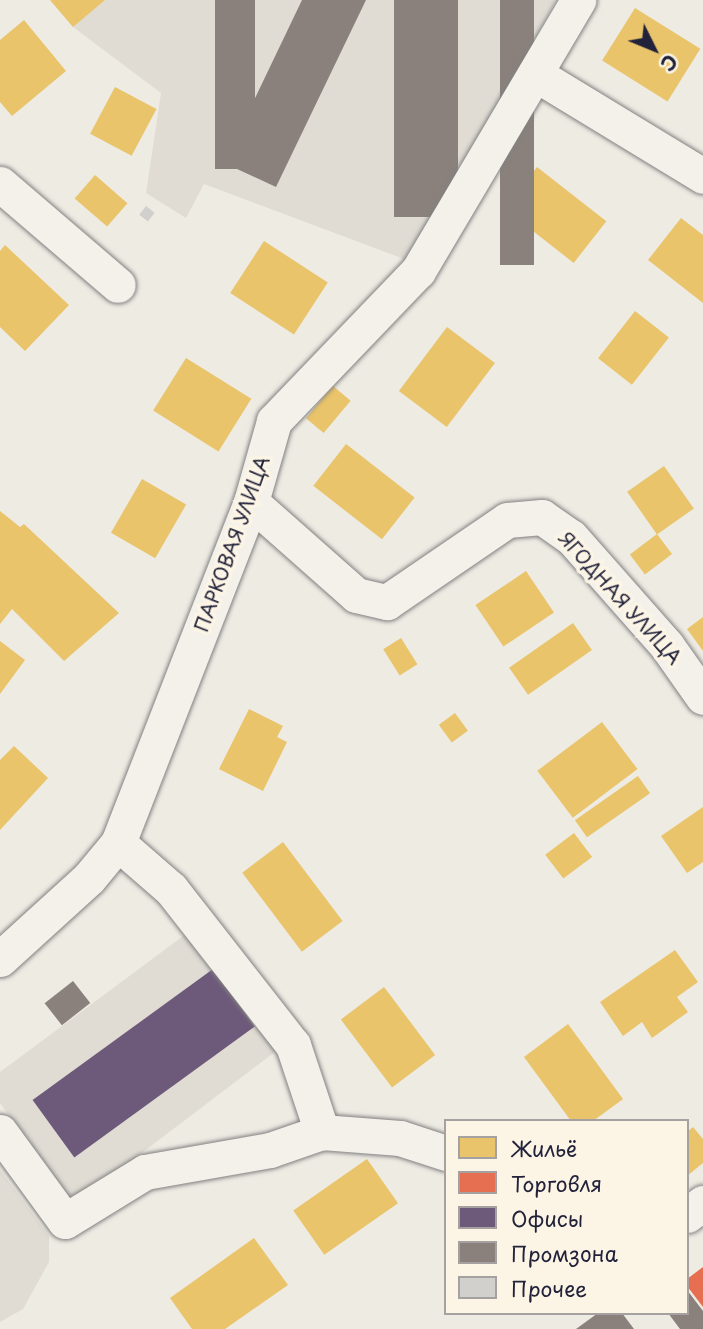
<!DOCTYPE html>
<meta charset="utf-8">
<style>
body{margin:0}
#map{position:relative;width:703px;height:1329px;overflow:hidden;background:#eeebe3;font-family:"Playpen Sans",sans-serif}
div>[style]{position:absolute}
.built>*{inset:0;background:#e0dcd4}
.green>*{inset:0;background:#e0dcd3}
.homes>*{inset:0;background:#e9c46a;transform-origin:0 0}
.shops>*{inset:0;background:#e76f51}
.offices>*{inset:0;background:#6d597a;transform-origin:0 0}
.industry>*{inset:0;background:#8a817c;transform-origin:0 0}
.building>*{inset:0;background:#d2d0cc;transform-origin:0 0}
.roads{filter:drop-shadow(0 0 2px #828182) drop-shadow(0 0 2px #828182)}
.street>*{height:35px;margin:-17.5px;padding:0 17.5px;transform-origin:17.5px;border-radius:17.5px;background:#f4f1eb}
span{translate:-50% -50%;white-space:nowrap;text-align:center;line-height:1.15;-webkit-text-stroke:7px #fcf5e5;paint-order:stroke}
.street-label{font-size:19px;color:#22223b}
.legend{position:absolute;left:444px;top:1119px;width:245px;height:196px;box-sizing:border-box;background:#fcf5e5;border:2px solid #a5a1a1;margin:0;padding:9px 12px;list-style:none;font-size:21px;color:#22223b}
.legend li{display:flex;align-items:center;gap:14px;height:35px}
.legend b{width:35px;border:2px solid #a5a1a1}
.north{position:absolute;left:619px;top:14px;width:70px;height:70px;-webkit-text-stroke:5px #fcf5e5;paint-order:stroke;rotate:133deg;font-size:19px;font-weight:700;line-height:28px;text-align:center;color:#22223b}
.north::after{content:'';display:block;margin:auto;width:24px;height:32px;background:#22223b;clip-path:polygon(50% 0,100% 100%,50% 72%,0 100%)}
</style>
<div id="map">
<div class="built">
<div style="clip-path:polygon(50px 0,556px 0,412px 262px,204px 184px,186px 218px,146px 193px,161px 93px,73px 27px)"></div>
<div style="clip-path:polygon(194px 928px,284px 1045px,85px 1196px,66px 1195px,0 1103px,0 1072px)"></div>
</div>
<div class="green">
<div style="clip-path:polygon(0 1170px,49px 1236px,49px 1262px,23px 1309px,0 1322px)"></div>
</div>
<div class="homes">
<div style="clip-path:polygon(50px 0,105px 0,73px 27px)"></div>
<div style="left:635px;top:8px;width:77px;height:62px;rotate:32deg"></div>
<div style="clip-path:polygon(24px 20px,66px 71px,12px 116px,0 102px,0 40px)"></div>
<div style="left:115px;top:87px;width:47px;height:53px;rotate:28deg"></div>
<div style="left:537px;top:167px;width:88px;height:53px;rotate:38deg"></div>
<div style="left:95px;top:175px;width:43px;height:31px;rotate:41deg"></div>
<div style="clip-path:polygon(681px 218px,703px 235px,703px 303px,648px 260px)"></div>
<div style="left:264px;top:241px;width:76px;height:62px;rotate:33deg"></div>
<div style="clip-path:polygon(5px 245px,69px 305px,25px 351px,0 327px,0 251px)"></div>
<div style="left:635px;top:311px;width:43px;height:60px;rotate:38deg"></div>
<div style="left:447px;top:327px;width:60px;height:80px;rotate:37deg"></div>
<div style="left:186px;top:358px;width:77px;height:62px;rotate:32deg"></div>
<div style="left:333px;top:386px;width:23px;height:42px;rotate:40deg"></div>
<div style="left:346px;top:444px;width:87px;height:53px;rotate:38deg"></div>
<div style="left:664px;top:466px;width:52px;height:45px;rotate:55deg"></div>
<div style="left:142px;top:479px;width:51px;height:62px;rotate:30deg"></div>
<div style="clip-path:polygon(0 511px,20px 527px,24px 524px,119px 613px,64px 661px,12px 609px,0 624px)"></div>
<div style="left:657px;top:534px;width:25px;height:34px;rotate:53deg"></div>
<div style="left:526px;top:571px;width:50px;height:61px;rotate:56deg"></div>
<div style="clip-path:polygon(703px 617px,703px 651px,687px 629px)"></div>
<div style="left:573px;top:623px;width:33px;height:78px;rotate:55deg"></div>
<div style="left:401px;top:638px;width:31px;height:21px;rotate:58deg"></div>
<div style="clip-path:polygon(0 641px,25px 660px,0 694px)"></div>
<div style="clip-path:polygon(249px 709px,283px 726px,277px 737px,287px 742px,263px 791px,219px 769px)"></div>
<div style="left:455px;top:713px;width:22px;height:20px;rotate:54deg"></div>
<div style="left:602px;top:722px;width:59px;height:81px;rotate:53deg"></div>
<div style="clip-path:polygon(14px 746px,48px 778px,0 830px,0 760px)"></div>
<div style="left:638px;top:776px;width:21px;height:77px;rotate:55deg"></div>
<div style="clip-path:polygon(703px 807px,703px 862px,687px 873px,661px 836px)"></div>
<div style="left:574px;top:833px;width:30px;height:36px;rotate:53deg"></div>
<div style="left:283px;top:842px;width:99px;height:51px;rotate:53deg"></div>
<div style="clip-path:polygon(675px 950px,698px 982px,677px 997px,688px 1012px,652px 1038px,642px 1022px,623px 1036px,600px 1002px)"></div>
<div style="left:384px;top:987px;width:85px;height:54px;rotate:53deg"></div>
<div style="clip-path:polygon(568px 1024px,623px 1099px,593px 1121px,571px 1121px,524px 1057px)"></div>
<div style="clip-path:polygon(693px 1127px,703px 1139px,703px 1163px,687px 1176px,687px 1132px)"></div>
<div style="left:367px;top:1159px;width:54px;height:90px;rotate:55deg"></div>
<div style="clip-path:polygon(254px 1238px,288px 1285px,225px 1329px,192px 1329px,170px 1298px)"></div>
</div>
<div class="shops">
<div style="clip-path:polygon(703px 1267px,703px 1307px,687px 1286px,687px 1279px)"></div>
</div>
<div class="offices">
<div style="left:213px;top:969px;width:71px;height:223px;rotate:54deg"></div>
</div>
<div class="industry">
<div style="left:215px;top:0;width:40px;height:169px"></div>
<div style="clip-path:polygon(302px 0,366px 0,276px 187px,224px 163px)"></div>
<div style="left:394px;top:0;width:64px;height:217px"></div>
<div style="left:500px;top:0;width:34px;height:265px"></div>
<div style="left:73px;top:981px;width:28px;height:36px;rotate:52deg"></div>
<div style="clip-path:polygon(687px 1290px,703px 1311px,703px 1329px,680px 1329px,668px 1313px,687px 1313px)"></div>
<div style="clip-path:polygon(598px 1313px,622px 1313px,634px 1329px,576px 1329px)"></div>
</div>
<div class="building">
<div style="left:146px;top:206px;width:11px;height:11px;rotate:38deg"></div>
</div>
<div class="roads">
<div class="street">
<div style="left:537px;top:75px;width:194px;rotate:31.3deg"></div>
<div style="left:0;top:184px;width:155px;rotate:40.6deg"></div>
<div style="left:251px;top:502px;width:140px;rotate:41.5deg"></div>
<div style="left:356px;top:595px;width:32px;rotate:13deg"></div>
<div style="left:387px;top:602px;width:145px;rotate:-34.3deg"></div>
<div style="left:507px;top:520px;width:35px;rotate:-5deg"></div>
<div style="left:542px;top:517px;width:35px;rotate:35deg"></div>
<div style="left:571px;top:537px;width:145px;rotate:48.6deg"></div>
<div style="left:667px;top:646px;width:62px;rotate:54.8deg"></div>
<div style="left:118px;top:843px;width:70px;rotate:41deg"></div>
<div style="left:171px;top:889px;width:198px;rotate:52deg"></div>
<div style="left:293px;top:1045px;width:92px;rotate:71.6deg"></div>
<div style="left:0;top:959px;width:120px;rotate:-42.3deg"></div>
<div style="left:89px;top:878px;width:45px;rotate:-50.4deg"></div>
<div style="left:118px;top:843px;width:366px;rotate:-68.7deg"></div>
<div style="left:251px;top:502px;width:84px;rotate:-74.1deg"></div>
<div style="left:274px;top:421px;width:208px;rotate:-46.2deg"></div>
<div style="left:418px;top:271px;width:315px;rotate:-59.4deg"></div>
<div style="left:0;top:1132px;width:110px;rotate:53.9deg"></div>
<div style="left:65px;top:1221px;width:94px;rotate:-31.5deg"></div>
<div style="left:145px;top:1172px;width:127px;rotate:-10deg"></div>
<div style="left:270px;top:1150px;width:55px;rotate:-19.1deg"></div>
<div style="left:322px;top:1132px;width:78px;rotate:4.4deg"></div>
<div style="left:400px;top:1138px;width:48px;rotate:18.1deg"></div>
<div style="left:687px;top:1215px;width:20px;rotate:-37deg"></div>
</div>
</div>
<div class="street-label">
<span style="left:232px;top:544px;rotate:-70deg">ПАРКОВАЯ УЛИЦА</span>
<span style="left:620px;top:598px;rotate:48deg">ЯГОДНАЯ УЛИЦА</span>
</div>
<ul class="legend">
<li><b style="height:19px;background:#e9c46a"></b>Жильё</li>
<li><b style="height:19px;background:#e76f51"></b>Торговля</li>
<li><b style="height:19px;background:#6d597a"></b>Офисы</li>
<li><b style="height:19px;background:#8a817c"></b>Промзона</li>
<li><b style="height:19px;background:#d2d0cc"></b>Прочее</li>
</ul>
<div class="north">С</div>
</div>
